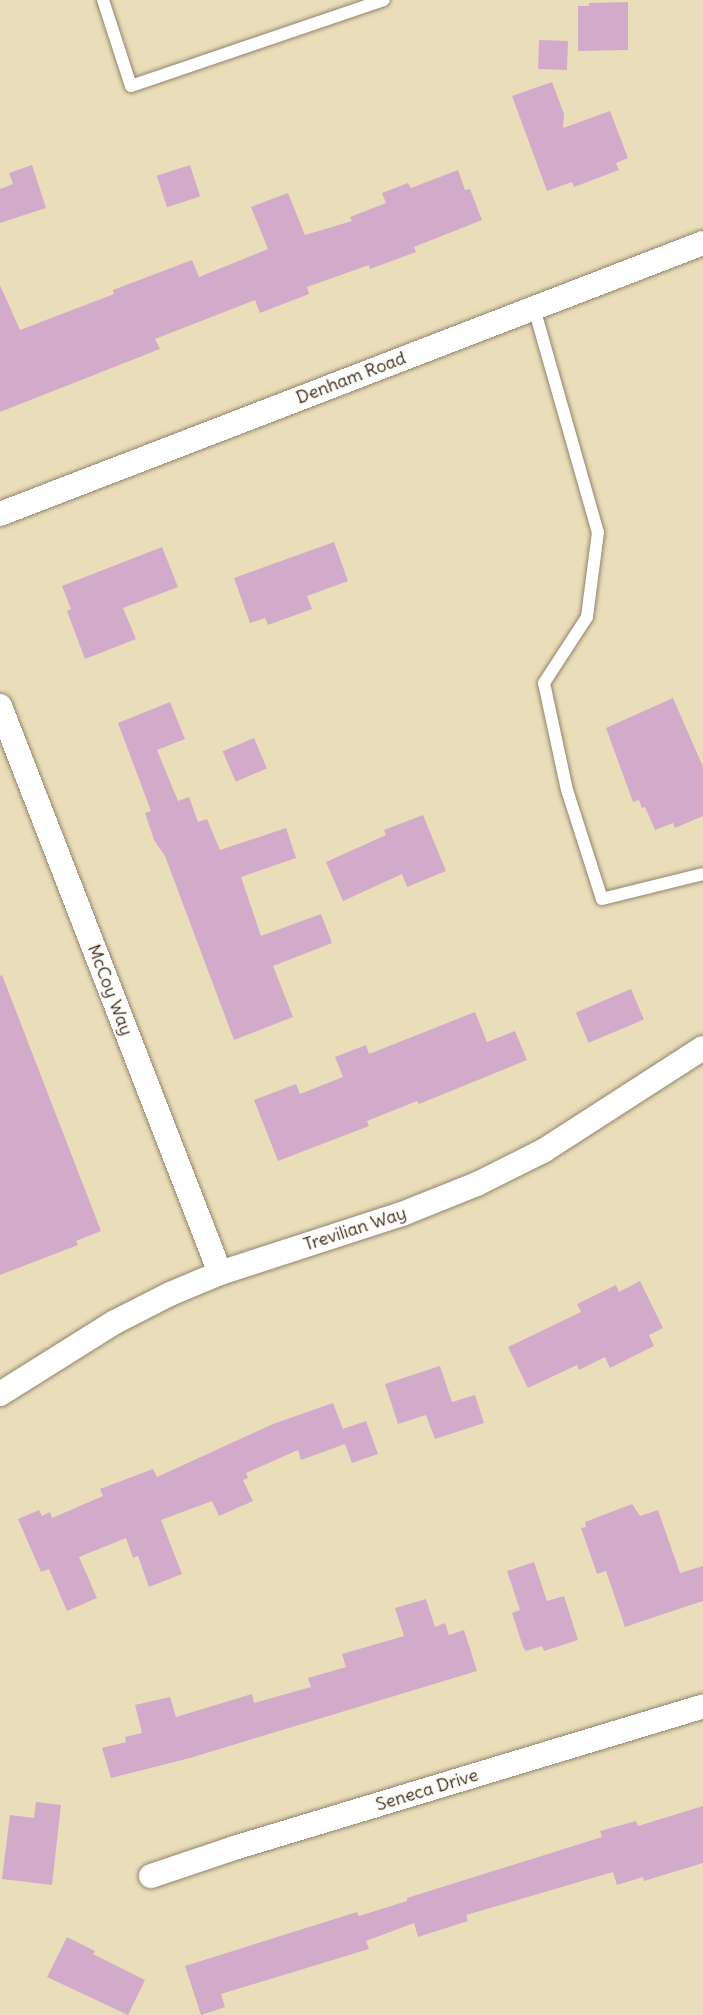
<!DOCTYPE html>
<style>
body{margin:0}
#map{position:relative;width:703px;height:2015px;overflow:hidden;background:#eadeba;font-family:Delius,sans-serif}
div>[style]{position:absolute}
.building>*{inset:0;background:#d2abca;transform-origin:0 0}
.roads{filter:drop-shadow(0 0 2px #92846c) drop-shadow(0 0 2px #92846c)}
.service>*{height:12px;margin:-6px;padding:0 6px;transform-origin:6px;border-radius:6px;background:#fff}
.minor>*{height:24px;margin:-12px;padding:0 12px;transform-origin:12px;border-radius:12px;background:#fff}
span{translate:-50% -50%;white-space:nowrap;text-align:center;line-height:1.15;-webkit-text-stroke:4.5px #fdfcf7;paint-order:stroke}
.street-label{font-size:18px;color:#3b2a1e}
</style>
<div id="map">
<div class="building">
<div style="clip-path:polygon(628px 2px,628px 50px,578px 51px,578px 6px,589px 6px,589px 3px)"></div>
<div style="left:539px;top:40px;width:29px;height:29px;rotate:2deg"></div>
<div style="clip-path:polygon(552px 82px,564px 114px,563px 128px,610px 111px,628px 158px,616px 163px,619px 170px,574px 187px,572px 182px,547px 191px,512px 96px)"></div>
<div style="clip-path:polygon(32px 165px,46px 208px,0 223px,0 189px,13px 184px,9px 173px)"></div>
<div style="left:190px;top:165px;width:33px;height:35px;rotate:72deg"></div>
<div style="clip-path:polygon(458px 170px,465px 190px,470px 189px,482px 220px,414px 247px,416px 252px,370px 269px,369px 265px,307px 287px,309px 294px,260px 313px,255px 300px,155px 339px,160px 349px,0 412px,0 285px,20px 330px,114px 294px,113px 290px,192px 260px,199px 277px,268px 249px,251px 207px,288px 193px,305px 235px,352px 221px,350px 217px,386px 203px,382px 193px,408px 183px,411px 188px)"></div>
<div style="clip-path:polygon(334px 542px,348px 581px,307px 596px,312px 609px,268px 625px,265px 618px,250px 623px,234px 578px)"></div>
<div style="clip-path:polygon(162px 547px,178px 587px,123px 608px,136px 639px,85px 659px,67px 611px,71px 609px,62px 586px)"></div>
<div style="clip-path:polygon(673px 698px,703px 767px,703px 816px,675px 828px,673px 823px,655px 830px,645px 807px,642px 808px,639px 800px,633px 802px,606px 728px)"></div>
<div style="clip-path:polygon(170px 702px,185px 739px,157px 750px,178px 801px,189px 797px,198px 822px,207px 819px,220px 850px,286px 828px,296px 858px,241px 877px,261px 936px,321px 914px,332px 943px,273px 966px,293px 1017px,234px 1040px,165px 856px,154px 840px,145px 813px,151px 811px,118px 723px)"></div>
<div style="left:254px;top:738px;width:33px;height:34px;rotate:67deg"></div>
<div style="clip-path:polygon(423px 815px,446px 871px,407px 887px,402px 874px,343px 901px,326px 862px,386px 835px,384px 830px)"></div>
<div style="clip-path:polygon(2px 975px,101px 1231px,76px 1241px,78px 1245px,0 1275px,0 976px)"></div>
<div style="left:631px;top:989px;width:33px;height:60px;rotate:67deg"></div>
<div style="clip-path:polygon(475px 1012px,487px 1042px,515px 1031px,527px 1060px,419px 1104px,417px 1101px,367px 1121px,369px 1126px,278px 1161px,254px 1100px,296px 1084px,300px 1094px,343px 1077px,335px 1057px,366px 1045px,369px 1054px)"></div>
<div style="clip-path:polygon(640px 1281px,663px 1328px,649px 1335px,654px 1346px,610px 1368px,605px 1357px,579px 1370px,577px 1365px,528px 1388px,508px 1347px,581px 1312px,577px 1304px,616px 1285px,619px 1292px)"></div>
<div style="clip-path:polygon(440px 1366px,452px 1402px,475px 1395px,484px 1423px,435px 1439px,426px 1415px,398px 1424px,385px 1384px)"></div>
<div style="clip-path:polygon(333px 1403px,343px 1429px,366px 1421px,378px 1454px,352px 1463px,345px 1444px,301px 1460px,298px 1450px,246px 1473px,248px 1478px,243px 1480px,253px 1501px,219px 1516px,212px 1501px,161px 1520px,182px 1574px,149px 1587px,138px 1556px,133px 1558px,126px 1538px,79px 1557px,97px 1598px,67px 1611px,49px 1569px,41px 1572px,18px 1519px,39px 1510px,42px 1516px,50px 1512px,52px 1518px,103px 1496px,100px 1489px,153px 1469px,157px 1477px,273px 1424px)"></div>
<div style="clip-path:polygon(632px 1504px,640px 1516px,658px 1510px,680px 1573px,703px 1566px,703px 1601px,625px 1627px,606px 1571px,597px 1574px,581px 1528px,586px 1527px,585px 1522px)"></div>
<div style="clip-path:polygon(534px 1562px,547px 1601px,564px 1596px,578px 1640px,544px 1651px,542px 1646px,526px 1651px,523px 1647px,512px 1613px,520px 1610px,507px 1571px)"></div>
<div style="clip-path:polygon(426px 1599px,435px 1627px,445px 1623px,449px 1635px,464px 1630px,477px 1671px,190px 1758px,111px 1778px,102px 1748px,126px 1742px,125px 1737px,142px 1733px,135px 1705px,170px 1697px,176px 1717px,252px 1694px,254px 1703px,311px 1687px,308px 1678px,346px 1667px,342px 1654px,404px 1636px,395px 1608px)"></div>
<div style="clip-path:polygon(36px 1802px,61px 1805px,52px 1885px,2px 1879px,10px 1815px,34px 1818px)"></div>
<div style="clip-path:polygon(703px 1806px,703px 1863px,644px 1881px,643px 1877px,617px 1885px,613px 1872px,466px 1915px,468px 1921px,418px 1937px,414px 1923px,366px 1941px,369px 1949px,221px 1994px,225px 2007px,201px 2015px,185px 1966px,357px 1912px,359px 1916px,407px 1901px,407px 1898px,602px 1837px,600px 1831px,636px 1821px,638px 1826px)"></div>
<div style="clip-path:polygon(67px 1937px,95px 1951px,93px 1954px,145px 1980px,128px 2015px,47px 1977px)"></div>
</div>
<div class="roads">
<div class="service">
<div style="left:103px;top:0;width:90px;rotate:72deg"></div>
<div style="left:131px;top:86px;width:267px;rotate:-18.8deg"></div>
<div style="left:534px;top:308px;width:233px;rotate:74.1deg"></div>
<div style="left:598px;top:532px;width:86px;rotate:97.4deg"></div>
<div style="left:587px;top:617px;width:79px;rotate:123.1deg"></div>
<div style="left:544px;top:683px;width:109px;rotate:77.9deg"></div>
<div style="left:567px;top:790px;width:114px;rotate:72.2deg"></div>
<div style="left:602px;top:899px;width:104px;rotate:-13.9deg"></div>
</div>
<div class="minor">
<div style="left:0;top:514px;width:753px;rotate:-21.08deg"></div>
<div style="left:0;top:706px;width:608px;rotate:68.79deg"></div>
<div style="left:0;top:1394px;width:136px;rotate:-32.1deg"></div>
<div style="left:115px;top:1322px;width:62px;rotate:-27deg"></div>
<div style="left:170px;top:1294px;width:54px;rotate:-22.8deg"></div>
<div style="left:220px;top:1273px;width:191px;rotate:-18deg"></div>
<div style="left:402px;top:1214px;width:81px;rotate:-21.8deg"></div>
<div style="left:477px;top:1184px;width:74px;rotate:-26.6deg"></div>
<div style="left:543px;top:1151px;width:190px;rotate:-32.8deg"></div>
<div style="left:151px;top:1876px;width:88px;rotate:-18.6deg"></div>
<div style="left:234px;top:1848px;width:490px;rotate:-16.8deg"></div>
</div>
</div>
<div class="street-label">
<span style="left:351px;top:378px;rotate:-21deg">Denham Road</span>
<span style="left:110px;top:990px;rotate:69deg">McCoy Way</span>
<span style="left:355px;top:1229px;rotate:-18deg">Trevilian Way</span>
<span style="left:427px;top:1790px;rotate:-17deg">Seneca Drive</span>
</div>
</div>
